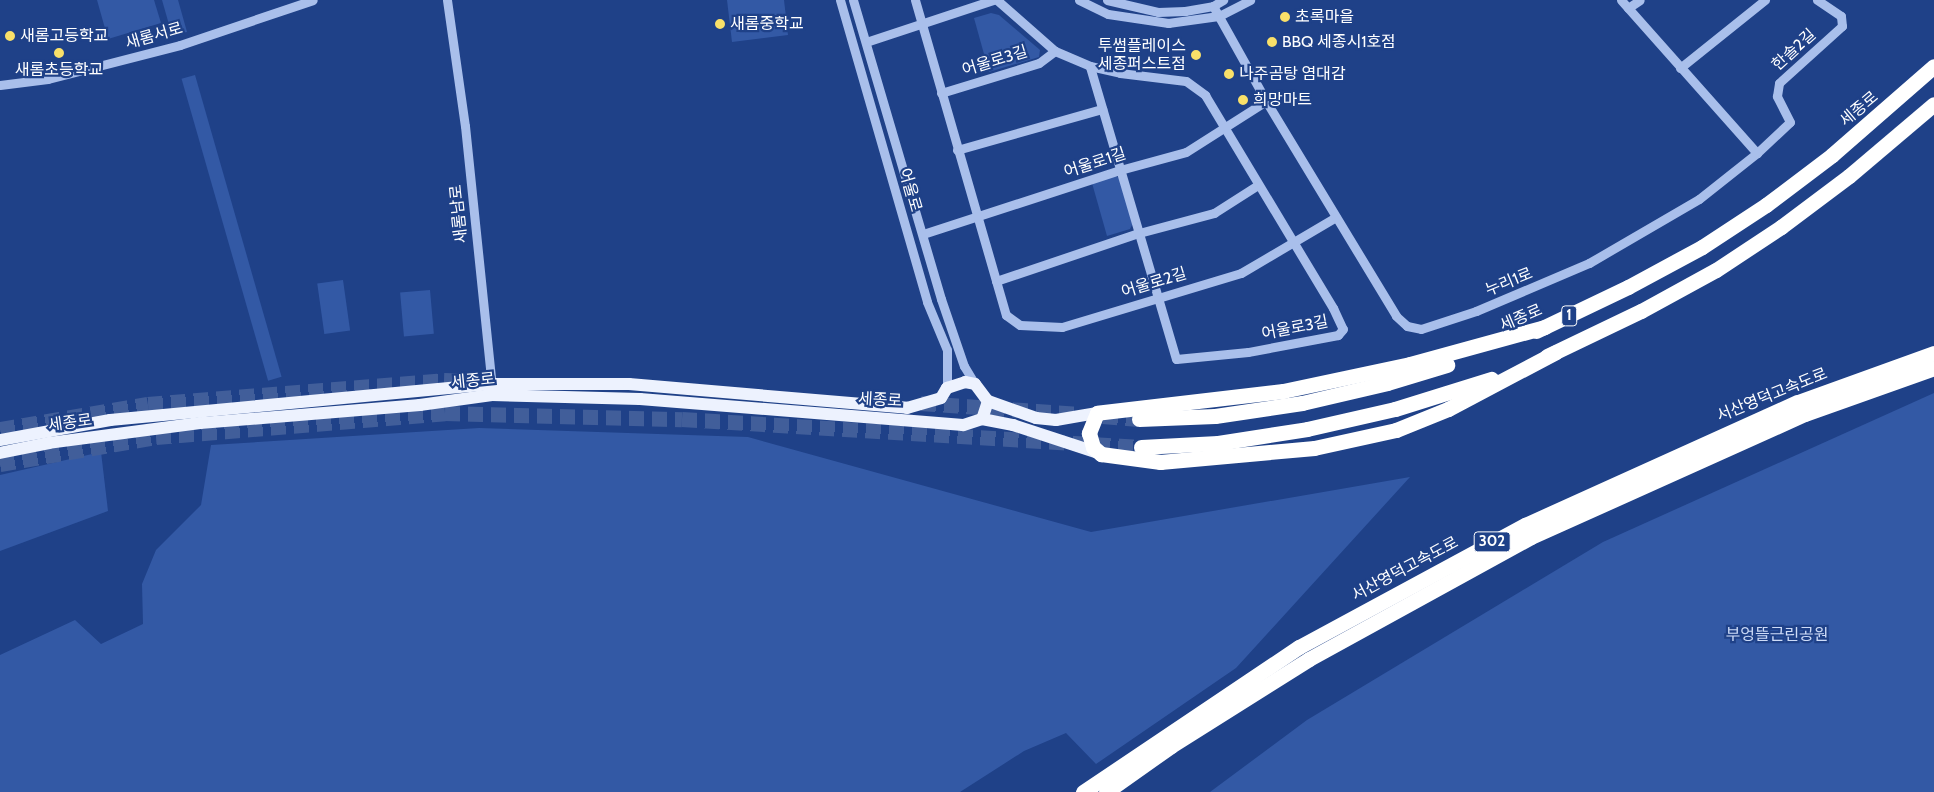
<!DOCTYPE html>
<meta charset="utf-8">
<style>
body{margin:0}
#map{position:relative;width:1934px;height:792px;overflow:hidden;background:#1f4188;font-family:Cabin,"Noto Sans KR",sans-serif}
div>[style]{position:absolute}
.green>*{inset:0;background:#3359a5;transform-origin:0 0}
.highway-tunnel>*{height:15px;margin-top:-7.5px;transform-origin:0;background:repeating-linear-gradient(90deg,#415e9a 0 15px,transparent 0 23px)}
.minor>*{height:9px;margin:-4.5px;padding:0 4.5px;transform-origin:4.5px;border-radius:4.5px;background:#a9bfeb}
.major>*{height:12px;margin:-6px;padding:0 6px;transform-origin:6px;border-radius:6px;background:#edf2fe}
.highway>*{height:15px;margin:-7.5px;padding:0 7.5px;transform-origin:7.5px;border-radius:7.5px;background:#fff}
.dots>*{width:14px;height:14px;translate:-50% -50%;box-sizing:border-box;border:2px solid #1f4188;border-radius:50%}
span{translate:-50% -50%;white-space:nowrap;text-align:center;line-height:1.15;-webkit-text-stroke:4.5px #1f4188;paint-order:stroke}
.shield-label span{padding:1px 4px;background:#1f4188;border:1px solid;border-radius:4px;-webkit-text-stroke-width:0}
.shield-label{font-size:15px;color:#fff;font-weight:700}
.poi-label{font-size:16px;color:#fff}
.left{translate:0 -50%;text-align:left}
.right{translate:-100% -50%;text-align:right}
.street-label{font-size:16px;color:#fff}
.park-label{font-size:16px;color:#cedcf8}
</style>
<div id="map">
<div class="green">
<div style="clip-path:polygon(97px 0,154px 0,161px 23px,108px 39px)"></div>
<div style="clip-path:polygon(162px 0,178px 0,187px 32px,172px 35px)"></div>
<div style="clip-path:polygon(727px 0,784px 0,788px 35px,732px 42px)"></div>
<div style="clip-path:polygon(991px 13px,999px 15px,1040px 50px,1039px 57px,989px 72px,974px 18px)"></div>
<div style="left:195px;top:75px;width:314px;height:14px;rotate:74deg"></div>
<div style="clip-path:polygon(1115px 176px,1120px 178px,1133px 223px,1130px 229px,1107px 236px,1092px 183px)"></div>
<div style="left:343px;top:280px;width:51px;height:26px;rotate:82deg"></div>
<div style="left:430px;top:290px;width:44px;height:30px;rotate:85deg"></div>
<div style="clip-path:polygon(1934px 393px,1934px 792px,1210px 792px,1307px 720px,1603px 542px)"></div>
<div style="clip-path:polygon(479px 428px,748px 437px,1091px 532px,1410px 477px,1236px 668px,1096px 764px,1066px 733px,1024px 751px,960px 792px,0 792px,0 655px,75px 620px,101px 644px,143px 624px,142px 584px,156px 550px,201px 505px,211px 445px)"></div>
<div style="clip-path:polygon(101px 452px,108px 511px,0 551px,0 475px)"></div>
</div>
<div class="highway-tunnel">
<div style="left:921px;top:403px;width:159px;rotate:4deg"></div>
<div style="left:1103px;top:416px;width:36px;rotate:5deg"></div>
<div style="left:0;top:429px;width:150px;rotate:-9.6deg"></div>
<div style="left:148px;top:404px;width:297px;rotate:-4.6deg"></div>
<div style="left:444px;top:380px;width:35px;rotate:2deg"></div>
<div style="left:0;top:464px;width:158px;rotate:-9.8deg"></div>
<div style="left:156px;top:437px;width:290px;rotate:-4.7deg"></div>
<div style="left:445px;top:413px;width:237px;rotate:1.5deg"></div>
<div style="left:682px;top:419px;width:460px;rotate:3.5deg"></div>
</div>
<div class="minor">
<div style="left:447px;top:0;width:127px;rotate:81.9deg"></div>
<div style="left:465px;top:126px;width:264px;rotate:84.1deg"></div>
<div style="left:840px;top:0;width:314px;rotate:73.9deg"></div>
<div style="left:927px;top:302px;width:52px;rotate:67.4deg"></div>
<div style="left:947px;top:350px;width:38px;rotate:90deg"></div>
<div style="left:853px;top:0;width:312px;rotate:73.6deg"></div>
<div style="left:941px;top:299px;width:71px;rotate:71.1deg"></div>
<div style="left:964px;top:366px;width:21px;rotate:59deg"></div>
<div style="left:915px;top:0;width:328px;rotate:73.9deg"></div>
<div style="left:1006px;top:315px;width:17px;rotate:36deg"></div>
<div style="left:1020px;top:325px;width:42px;rotate:2.7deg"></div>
<div style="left:1062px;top:327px;width:187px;rotate:-16.8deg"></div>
<div style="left:1241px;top:273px;width:110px;rotate:-30.5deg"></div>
<div style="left:997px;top:0;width:77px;rotate:41.3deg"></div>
<div style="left:1055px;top:51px;width:38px;rotate:23deg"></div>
<div style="left:1090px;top:66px;width:31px;rotate:13deg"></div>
<div style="left:1120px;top:73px;width:66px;rotate:6.9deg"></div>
<div style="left:1186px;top:81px;width:24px;rotate:36deg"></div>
<div style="left:1205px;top:95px;width:249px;rotate:59deg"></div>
<div style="left:1333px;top:308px;width:23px;rotate:65deg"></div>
<div style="left:1343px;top:329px;width:8px;rotate:130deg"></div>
<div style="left:1338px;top:335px;width:92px;rotate:169.3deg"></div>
<div style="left:1248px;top:352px;width:72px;rotate:174.4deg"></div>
<div style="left:1176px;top:359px;width:305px;rotate:-106.4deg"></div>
<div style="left:1079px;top:0;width:32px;rotate:26deg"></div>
<div style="left:1108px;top:14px;width:61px;rotate:8.5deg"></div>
<div style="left:1168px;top:23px;width:51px;rotate:-7.8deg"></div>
<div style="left:1219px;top:16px;width:35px;rotate:-27deg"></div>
<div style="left:1107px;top:0;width:52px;rotate:13.2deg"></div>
<div style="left:1158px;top:12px;width:27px;rotate:-2deg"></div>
<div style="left:1185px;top:11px;width:28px;rotate:-10deg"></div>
<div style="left:1213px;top:6px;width:12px;rotate:-31deg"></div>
<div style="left:1621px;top:0;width:205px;rotate:48.4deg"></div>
<div style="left:1213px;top:6px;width:109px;rotate:60.8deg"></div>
<div style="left:1266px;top:101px;width:251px;rotate:58.8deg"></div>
<div style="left:1396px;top:316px;width:15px;rotate:42deg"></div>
<div style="left:1407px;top:326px;width:14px;rotate:12deg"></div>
<div style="left:1421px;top:329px;width:58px;rotate:-18.1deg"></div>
<div style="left:1476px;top:311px;width:123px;rotate:-23deg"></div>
<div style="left:1589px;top:263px;width:127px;rotate:-30.2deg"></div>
<div style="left:1699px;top:199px;width:74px;rotate:-38.4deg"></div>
<div style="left:1757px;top:153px;width:45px;rotate:-43.2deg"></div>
<div style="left:1790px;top:122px;width:29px;rotate:-117deg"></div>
<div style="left:1777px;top:96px;width:13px;rotate:-81deg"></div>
<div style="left:1779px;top:83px;width:85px;rotate:-42.1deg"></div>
<div style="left:1842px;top:26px;width:10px;rotate:-96deg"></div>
<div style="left:1841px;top:16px;width:29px;rotate:-146deg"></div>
<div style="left:1628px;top:8px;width:14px;rotate:-34deg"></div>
<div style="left:866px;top:42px;width:134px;rotate:-18.3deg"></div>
<div style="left:1680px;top:68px;width:109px;rotate:-38.7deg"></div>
<div style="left:0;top:85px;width:48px;rotate:-7.1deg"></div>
<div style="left:48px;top:79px;width:136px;rotate:-14.4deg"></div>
<div style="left:180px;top:45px;width:140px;rotate:-18.7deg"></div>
<div style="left:941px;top:93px;width:102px;rotate:-17deg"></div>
<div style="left:1039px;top:63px;width:20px;rotate:-37deg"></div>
<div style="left:957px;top:150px;width:151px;rotate:-15.8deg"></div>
<div style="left:923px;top:234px;width:207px;rotate:-18deg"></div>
<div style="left:1120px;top:170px;width:68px;rotate:-15.3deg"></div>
<div style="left:1186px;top:152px;width:95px;rotate:-32.5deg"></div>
<div style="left:996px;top:281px;width:151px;rotate:-18.6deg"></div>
<div style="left:1139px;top:233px;width:78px;rotate:-14.9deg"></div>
<div style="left:1214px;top:213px;width:52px;rotate:-32.5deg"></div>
</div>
<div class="major">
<div style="left:988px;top:401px;width:51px;rotate:19.5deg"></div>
<div style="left:1036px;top:418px;width:20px;rotate:6deg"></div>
<div style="left:1056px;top:420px;width:42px;rotate:-9.7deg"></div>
<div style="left:982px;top:419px;width:32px;rotate:11deg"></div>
<div style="left:1013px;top:425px;width:93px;rotate:18.2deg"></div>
<div style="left:0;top:440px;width:112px;rotate:-10.3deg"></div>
<div style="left:110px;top:420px;width:383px;rotate:-5.4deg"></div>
<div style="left:491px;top:384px;width:138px"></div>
<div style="left:629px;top:384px;width:279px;rotate:4.9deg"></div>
<div style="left:907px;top:408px;width:35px;rotate:-16deg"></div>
<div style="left:941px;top:398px;width:12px;rotate:-59deg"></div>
<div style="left:947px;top:388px;width:19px;rotate:-18deg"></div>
<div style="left:965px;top:382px;width:10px;rotate:11deg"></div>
<div style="left:975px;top:384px;width:21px;rotate:53deg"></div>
<div style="left:988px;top:401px;width:19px;rotate:108deg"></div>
<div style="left:982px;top:419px;width:20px;rotate:162deg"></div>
<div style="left:963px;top:425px;width:324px;rotate:-175.4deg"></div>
<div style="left:640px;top:399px;width:148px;rotate:-178.5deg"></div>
<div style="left:492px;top:395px;width:73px;rotate:172.1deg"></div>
<div style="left:420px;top:405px;width:221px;rotate:175.3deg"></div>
<div style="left:200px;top:423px;width:152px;rotate:172.5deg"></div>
<div style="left:49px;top:443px;width:50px;rotate:168.5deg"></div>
</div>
<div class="highway">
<div style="left:1545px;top:327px;width:140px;rotate:164.7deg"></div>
<div style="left:1410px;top:364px;width:130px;rotate:168deg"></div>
<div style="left:1283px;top:391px;width:187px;rotate:173.3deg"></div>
<div style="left:1097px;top:413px;width:22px;rotate:112deg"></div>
<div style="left:1089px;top:433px;width:15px;rotate:74deg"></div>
<div style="left:1093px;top:447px;width:11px;rotate:41deg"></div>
<div style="left:1101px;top:454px;width:60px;rotate:7.7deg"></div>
<div style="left:1160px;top:462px;width:155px;rotate:-5.2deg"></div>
<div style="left:1314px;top:448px;width:84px;rotate:-12.4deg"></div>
<div style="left:1396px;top:430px;width:56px;rotate:-22deg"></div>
<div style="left:1448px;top:409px;width:122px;rotate:-27.8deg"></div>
<div style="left:1536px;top:331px;width:102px;rotate:-25.6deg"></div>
<div style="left:1628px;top:287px;width:84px;rotate:-28.4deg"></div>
<div style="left:1702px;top:247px;width:77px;rotate:-33.3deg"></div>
<div style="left:1766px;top:205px;width:83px;rotate:-37.1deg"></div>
<div style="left:1832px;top:155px;width:135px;rotate:-41.1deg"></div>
<div style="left:1547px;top:356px;width:104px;rotate:-25.6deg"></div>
<div style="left:1641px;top:311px;width:85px;rotate:-28.7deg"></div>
<div style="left:1716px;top:270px;width:78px;rotate:-33.5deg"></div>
<div style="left:1781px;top:227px;width:85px;rotate:-36.9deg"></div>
<div style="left:1849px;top:176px;width:111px;rotate:-40.3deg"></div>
<div style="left:1139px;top:419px;width:76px;rotate:-2.3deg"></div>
<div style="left:1215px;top:416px;width:88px;rotate:-8.5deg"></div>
<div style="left:1302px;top:403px;width:87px;rotate:-13.2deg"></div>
<div style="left:1387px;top:383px;width:63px;rotate:-16.7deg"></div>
<div style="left:1141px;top:447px;width:77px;rotate:-3deg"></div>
<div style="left:1218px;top:443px;width:90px;rotate:-8.9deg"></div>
<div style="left:1307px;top:429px;width:90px;rotate:-12.8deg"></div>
<div style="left:1395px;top:409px;width:101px;rotate:-17.4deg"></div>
<div style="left:1083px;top:792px;width:260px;rotate:-33.9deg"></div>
<div style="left:1299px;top:647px;width:257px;rotate:-28.4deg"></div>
<div style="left:1525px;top:525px;width:299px;rotate:-24.3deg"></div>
<div style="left:1798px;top:402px;width:145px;rotate:-19.8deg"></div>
<div style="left:1106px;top:792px;width:80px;rotate:-35.3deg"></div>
<div style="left:1171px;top:746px;width:163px;rotate:-32.2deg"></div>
<div style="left:1309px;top:659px;width:253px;rotate:-28.8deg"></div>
<div style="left:1531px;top:537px;width:300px;rotate:-24.2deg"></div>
<div style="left:1805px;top:414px;width:137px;rotate:-19.6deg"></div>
</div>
<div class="dots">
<div style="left:1285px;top:17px;background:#f9e069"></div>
<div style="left:720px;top:24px;background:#f9e069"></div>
<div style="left:10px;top:36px;background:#f9e069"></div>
<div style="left:1272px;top:42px;background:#f9e069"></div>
<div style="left:59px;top:53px;background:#f9e069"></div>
<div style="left:1196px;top:55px;background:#f9e069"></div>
<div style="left:1229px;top:74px;background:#f9e069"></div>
<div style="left:1243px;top:100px;background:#f9e069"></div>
</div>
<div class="shield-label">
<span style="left:1569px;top:316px">1</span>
<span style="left:1492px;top:542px">302</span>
</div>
<div class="poi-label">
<span class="left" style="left:1295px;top:17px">초록마을</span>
<span class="left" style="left:730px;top:24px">새롬중학교</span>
<span class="left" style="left:20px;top:36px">새롬고등학교</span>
<span class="left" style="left:1282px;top:42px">BBQ 세종시1호점</span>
<span class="right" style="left:1186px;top:55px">투썸플레이스<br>세종퍼스트점</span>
<span style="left:59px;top:70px">새롬초등학교</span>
<span class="left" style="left:1239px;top:74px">나주곰탕 염대감</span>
<span class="left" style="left:1253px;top:100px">희망마트</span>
</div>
<div class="street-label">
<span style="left:154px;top:36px;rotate:-16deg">새롬서로</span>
<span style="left:1794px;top:50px;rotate:-42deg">한솔2길</span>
<span style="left:995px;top:61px;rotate:-17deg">어울로3길</span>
<span style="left:1859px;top:109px;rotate:-40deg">세종로</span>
<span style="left:1095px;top:163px;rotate:-18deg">어울로1길</span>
<span style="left:910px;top:190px;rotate:74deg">어울로</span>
<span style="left:459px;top:214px;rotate:-96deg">새롬남로</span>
<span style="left:1509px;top:282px;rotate:-22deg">누리1로</span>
<span style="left:1154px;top:283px;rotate:-17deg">어울로2길</span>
<span style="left:1521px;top:318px;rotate:-23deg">세종로</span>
<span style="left:1295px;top:328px;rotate:-11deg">어울로3길</span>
<span style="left:473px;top:381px;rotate:-6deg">세종로</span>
<span style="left:1772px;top:395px;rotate:-22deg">서산영덕고속도로</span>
<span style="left:880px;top:400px;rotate:3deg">세종로</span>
<span style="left:70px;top:423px;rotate:-8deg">세종로</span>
<span style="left:1405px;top:569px;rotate:-28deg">서산영덕고속도로</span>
</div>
<div class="park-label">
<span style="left:1777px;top:635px">부엉뜰근린공원</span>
</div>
</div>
